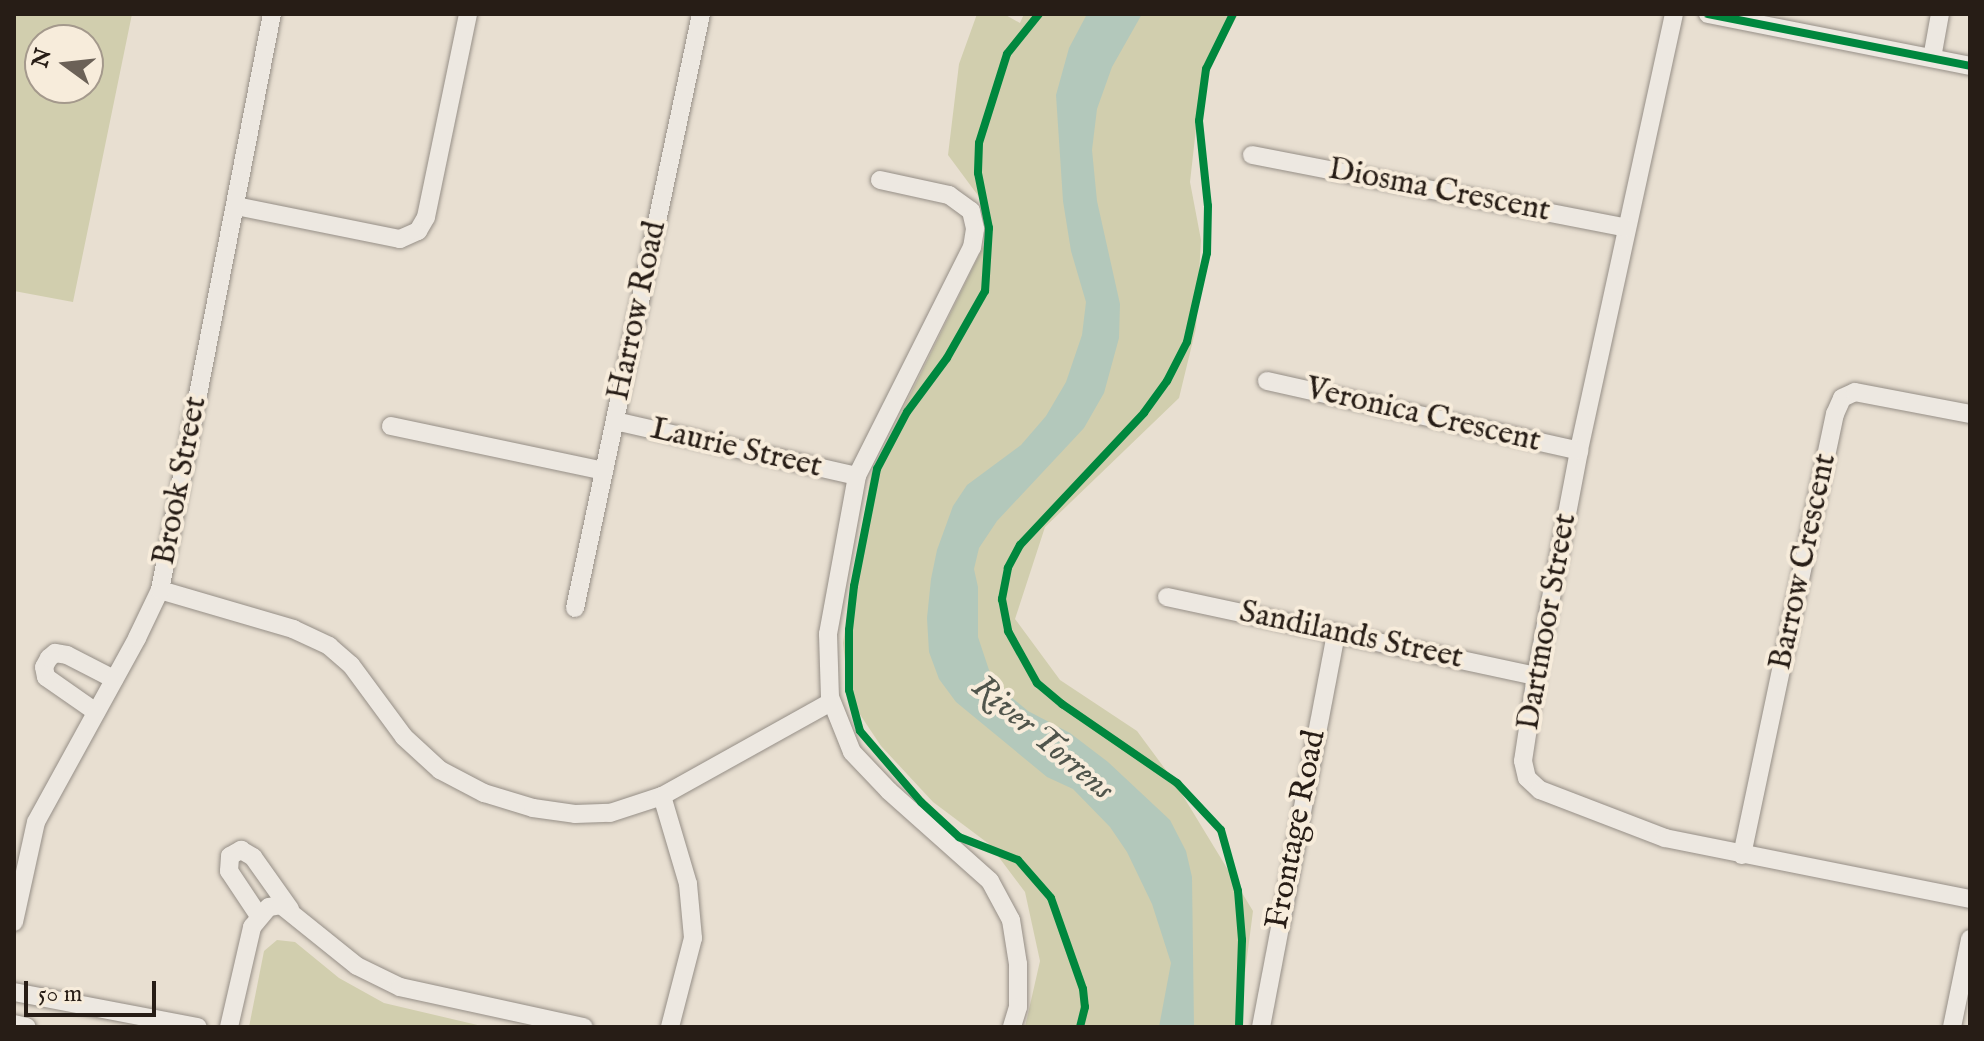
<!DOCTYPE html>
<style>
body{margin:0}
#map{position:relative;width:1984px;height:1041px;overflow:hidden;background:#e8dfd1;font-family:"IM FELL English",serif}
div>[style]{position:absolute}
.green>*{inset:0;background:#d1ceae}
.water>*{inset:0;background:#b3c8bb}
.roads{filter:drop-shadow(0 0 2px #968f87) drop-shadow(0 0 2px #968f87)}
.street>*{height:18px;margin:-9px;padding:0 9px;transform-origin:9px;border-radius:9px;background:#ede8e1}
.cycleway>*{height:8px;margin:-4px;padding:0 4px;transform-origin:4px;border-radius:4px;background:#00873e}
span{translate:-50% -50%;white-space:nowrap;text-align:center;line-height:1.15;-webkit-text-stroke:8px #f7ecdb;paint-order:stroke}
.street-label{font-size:32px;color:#271d16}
.water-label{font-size:34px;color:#50554c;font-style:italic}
.frame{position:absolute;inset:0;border:16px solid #271d16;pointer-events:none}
.north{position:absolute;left:24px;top:24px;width:80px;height:80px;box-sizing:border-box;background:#f7ecdb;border:2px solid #a4998c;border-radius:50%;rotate:285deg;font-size:22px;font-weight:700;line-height:32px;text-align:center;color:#271d16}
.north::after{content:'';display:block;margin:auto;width:28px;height:36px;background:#6b6157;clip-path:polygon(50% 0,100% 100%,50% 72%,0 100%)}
.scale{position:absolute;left:24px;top:981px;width:132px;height:36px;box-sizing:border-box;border:4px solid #271d16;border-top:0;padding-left:10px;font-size:24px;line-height:28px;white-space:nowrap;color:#271d16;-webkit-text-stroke:6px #f7ecdb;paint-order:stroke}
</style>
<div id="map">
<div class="green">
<div style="clip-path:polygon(evenodd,14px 14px,132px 14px,73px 302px,14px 291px,14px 14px,40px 40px,88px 40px,88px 88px,40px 88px,40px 40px)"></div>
<div style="clip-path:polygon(977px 14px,1004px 14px,1020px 23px,1024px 14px,1238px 14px,1201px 84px,1190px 182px,1201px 240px,1196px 328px,1179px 398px,1045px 527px,1015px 619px,1060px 680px,1137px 731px,1174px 781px,1253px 911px,1238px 1027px,1025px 1027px,1040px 961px,1025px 892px,989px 844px,933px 802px,881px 746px,849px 698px,843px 643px,871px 474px,987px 239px,988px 209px,948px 155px,959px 64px)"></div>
<div style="clip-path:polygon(277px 940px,295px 942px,339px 978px,384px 1003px,486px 1027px,249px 1027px,264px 951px)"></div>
</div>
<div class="water">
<div style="clip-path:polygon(1087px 14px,1142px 14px,1112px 67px,1097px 109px,1092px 150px,1097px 201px,1120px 304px,1119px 338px,1104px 393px,1084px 428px,997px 521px,979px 548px,974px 569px,978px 587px,978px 637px,989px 670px,1005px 692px,1028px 711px,1070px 733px,1108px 762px,1170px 820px,1186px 851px,1192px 877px,1194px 1027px,1159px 1027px,1171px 963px,1152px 904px,1127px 852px,1110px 827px,1073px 789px,1047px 777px,956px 702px,939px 679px,929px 652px,927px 618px,931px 579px,937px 550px,953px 506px,967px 485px,1021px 445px,1046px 416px,1066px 382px,1082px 335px,1086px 302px,1071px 251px,1063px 201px,1056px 95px,1069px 48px)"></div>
</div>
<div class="roads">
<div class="street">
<div style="left:1674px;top:14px;width:447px;rotate:102.3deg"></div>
<div style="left:1579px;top:451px;width:229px;rotate:100.8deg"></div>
<div style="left:1536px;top:676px;width:86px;rotate:98.7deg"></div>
<div style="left:1523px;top:761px;width:17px;rotate:77deg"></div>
<div style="left:1527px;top:778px;width:18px;rotate:43deg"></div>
<div style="left:1540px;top:790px;width:134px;rotate:21deg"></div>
<div style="left:1665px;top:838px;width:311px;rotate:11.3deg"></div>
<div style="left:1708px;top:14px;width:267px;rotate:11.2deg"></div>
<div style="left:1932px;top:58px;width:45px;rotate:-79.7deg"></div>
<div style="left:1252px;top:155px;width:381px;rotate:11deg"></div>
<div style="left:880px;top:180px;width:71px;rotate:12.3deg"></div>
<div style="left:949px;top:195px;width:27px;rotate:36deg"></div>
<div style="left:971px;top:211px;width:18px;rotate:77deg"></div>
<div style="left:975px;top:229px;width:18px;rotate:99deg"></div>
<div style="left:972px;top:247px;width:256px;rotate:116.7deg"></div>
<div style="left:857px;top:476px;width:161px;rotate:100.4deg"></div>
<div style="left:828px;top:634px;width:63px;rotate:88.2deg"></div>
<div style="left:830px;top:697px;width:59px;rotate:68.2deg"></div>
<div style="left:852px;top:752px;width:54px;rotate:46.5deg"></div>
<div style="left:889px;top:791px;width:135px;rotate:41.7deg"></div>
<div style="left:990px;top:881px;width:44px;rotate:61.7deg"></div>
<div style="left:1011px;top:920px;width:45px;rotate:81deg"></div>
<div style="left:1018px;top:964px;width:43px;rotate:90deg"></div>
<div style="left:1018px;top:1007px;width:21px;rotate:107deg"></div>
<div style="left:236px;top:206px;width:167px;rotate:11.4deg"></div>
<div style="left:400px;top:239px;width:20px;rotate:-24deg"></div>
<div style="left:418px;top:231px;width:16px;rotate:-60deg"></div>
<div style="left:426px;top:217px;width:207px;rotate:-78.3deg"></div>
<div style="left:1267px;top:381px;width:320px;rotate:12.6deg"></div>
<div style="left:615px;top:421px;width:248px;rotate:12.8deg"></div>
<div style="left:391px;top:426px;width:218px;rotate:11.9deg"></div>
<div style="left:160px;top:590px;width:139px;rotate:16.3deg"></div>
<div style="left:293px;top:629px;width:40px;rotate:25deg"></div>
<div style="left:329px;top:646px;width:29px;rotate:41deg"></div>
<div style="left:351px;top:665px;width:89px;rotate:53.6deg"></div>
<div style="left:404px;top:737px;width:49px;rotate:42.5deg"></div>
<div style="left:440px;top:770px;width:50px;rotate:27.6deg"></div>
<div style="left:484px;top:793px;width:51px;rotate:17deg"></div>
<div style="left:533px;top:808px;width:42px;rotate:8.1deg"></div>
<div style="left:575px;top:814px;width:35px;rotate:-2deg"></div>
<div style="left:610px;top:813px;width:55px;rotate:-18.1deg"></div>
<div style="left:662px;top:796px;width:193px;rotate:-29.1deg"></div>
<div style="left:1167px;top:597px;width:377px;rotate:12.1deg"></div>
<div style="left:575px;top:608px;width:607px;rotate:-78.02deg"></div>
<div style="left:96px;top:712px;width:61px;rotate:-145deg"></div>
<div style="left:46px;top:677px;width:10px;rotate:-101deg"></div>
<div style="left:44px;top:667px;width:10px;rotate:-61deg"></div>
<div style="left:49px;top:658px;width:8px;rotate:-40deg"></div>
<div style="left:55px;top:653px;width:12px;rotate:9deg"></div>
<div style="left:67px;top:655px;width:53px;rotate:27.1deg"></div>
<div style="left:662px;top:796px;width:92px;rotate:73.5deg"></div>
<div style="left:688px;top:884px;width:54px;rotate:84.7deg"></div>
<div style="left:693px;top:938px;width:92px;rotate:104.5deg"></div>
<div style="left:1742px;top:855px;width:451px;rotate:-78.1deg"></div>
<div style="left:1835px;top:414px;width:17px;rotate:-66deg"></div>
<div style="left:1842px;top:398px;width:14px;rotate:-25deg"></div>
<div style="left:1855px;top:392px;width:117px;rotate:10.8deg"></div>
<div style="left:259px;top:916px;width:54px;rotate:-123.7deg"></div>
<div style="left:229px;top:871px;width:15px;rotate:-86deg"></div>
<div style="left:230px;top:856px;width:13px;rotate:-29deg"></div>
<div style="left:241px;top:850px;width:14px;rotate:30deg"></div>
<div style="left:253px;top:857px;width:64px;rotate:54.6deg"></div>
<div style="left:14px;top:922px;width:102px;rotate:-77.6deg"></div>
<div style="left:36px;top:822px;width:210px;rotate:-61.2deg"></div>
<div style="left:137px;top:638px;width:53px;rotate:-64.4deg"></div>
<div style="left:160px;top:590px;width:587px;rotate:-79deg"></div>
<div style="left:14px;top:992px;width:187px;rotate:10.8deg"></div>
<div style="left:14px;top:1024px;width:13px;rotate:13deg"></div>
<div style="left:229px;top:1027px;width:103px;rotate:-77deg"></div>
<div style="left:252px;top:927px;width:26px;rotate:-50deg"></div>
<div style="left:269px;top:907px;width:12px;rotate:-9deg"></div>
<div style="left:281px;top:905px;width:97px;rotate:38.8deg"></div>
<div style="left:357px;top:966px;width:48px;rotate:26deg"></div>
<div style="left:400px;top:987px;width:188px;rotate:12.3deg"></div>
<div style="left:1261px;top:1027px;width:401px;rotate:-79.2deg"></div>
<div style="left:1952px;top:1027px;width:90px;rotate:-78.4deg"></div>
</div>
</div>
<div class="cycleway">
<div style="left:1039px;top:14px;width:51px;rotate:128.7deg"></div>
<div style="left:1007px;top:54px;width:93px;rotate:107.5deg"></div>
<div style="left:979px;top:143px;width:30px;rotate:92deg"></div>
<div style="left:978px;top:173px;width:56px;rotate:78.7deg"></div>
<div style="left:989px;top:228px;width:63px;rotate:93.6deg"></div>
<div style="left:985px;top:291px;width:77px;rotate:119.6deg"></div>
<div style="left:947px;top:358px;width:67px;rotate:126.5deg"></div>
<div style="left:907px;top:412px;width:64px;rotate:117.8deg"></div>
<div style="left:877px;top:469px;width:119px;rotate:101.1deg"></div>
<div style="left:854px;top:586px;width:44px;rotate:96.5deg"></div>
<div style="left:849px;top:630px;width:60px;rotate:90deg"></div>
<div style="left:849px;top:690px;width:42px;rotate:75deg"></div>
<div style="left:860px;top:731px;width:94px;rotate:49.3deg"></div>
<div style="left:921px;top:802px;width:52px;rotate:42.6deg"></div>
<div style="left:959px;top:837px;width:63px;rotate:21.3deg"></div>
<div style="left:1018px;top:860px;width:50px;rotate:49deg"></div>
<div style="left:1051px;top:898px;width:96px;rotate:70.6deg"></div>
<div style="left:1083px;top:989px;width:18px;rotate:84deg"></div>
<div style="left:1085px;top:1007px;width:21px;rotate:104deg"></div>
<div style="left:1233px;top:14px;width:61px;rotate:116.1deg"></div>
<div style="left:1206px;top:69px;width:52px;rotate:97.7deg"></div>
<div style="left:1199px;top:121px;width:85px;rotate:84deg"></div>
<div style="left:1208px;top:206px;width:47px;rotate:91.2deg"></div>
<div style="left:1207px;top:253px;width:91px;rotate:102.7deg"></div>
<div style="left:1187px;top:342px;width:44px;rotate:117.1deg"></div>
<div style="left:1167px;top:381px;width:39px;rotate:126deg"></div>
<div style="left:1144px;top:413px;width:181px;rotate:133.2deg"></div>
<div style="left:1020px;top:545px;width:26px;rotate:118deg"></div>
<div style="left:1008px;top:568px;width:32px;rotate:101deg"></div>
<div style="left:1002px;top:599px;width:33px;rotate:79deg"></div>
<div style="left:1008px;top:631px;width:60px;rotate:60.9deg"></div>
<div style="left:1037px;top:683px;width:33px;rotate:40deg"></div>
<div style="left:1062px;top:704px;width:140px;rotate:34.5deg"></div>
<div style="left:1177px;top:783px;width:64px;rotate:46.9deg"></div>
<div style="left:1221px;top:830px;width:63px;rotate:74.4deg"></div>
<div style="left:1238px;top:891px;width:49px;rotate:85.3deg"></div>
<div style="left:1242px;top:940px;width:87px;rotate:92deg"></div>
<div style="left:1708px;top:14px;width:267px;rotate:11.2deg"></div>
</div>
<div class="street-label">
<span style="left:1439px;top:191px;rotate:11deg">Diosma Crescent</span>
<span style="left:638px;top:311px;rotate:-78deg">Harrow Road</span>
<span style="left:1423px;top:416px;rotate:13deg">Veronica Crescent</span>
<span style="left:736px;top:449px;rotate:13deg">Laurie Street</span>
<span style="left:181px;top:481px;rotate:-79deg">Brook Street</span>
<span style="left:1804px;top:562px;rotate:-78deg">Barrow Crescent</span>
<span style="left:1548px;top:622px;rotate:-80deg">Dartmoor Street</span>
<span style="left:1351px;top:636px;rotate:12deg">Sandilands Street</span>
<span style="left:1297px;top:830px;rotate:-79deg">Frontage Road</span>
</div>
<div class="water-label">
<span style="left:1043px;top:738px;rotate:40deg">River Torrens</span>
</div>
<div class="frame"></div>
<div class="north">N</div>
<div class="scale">50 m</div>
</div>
